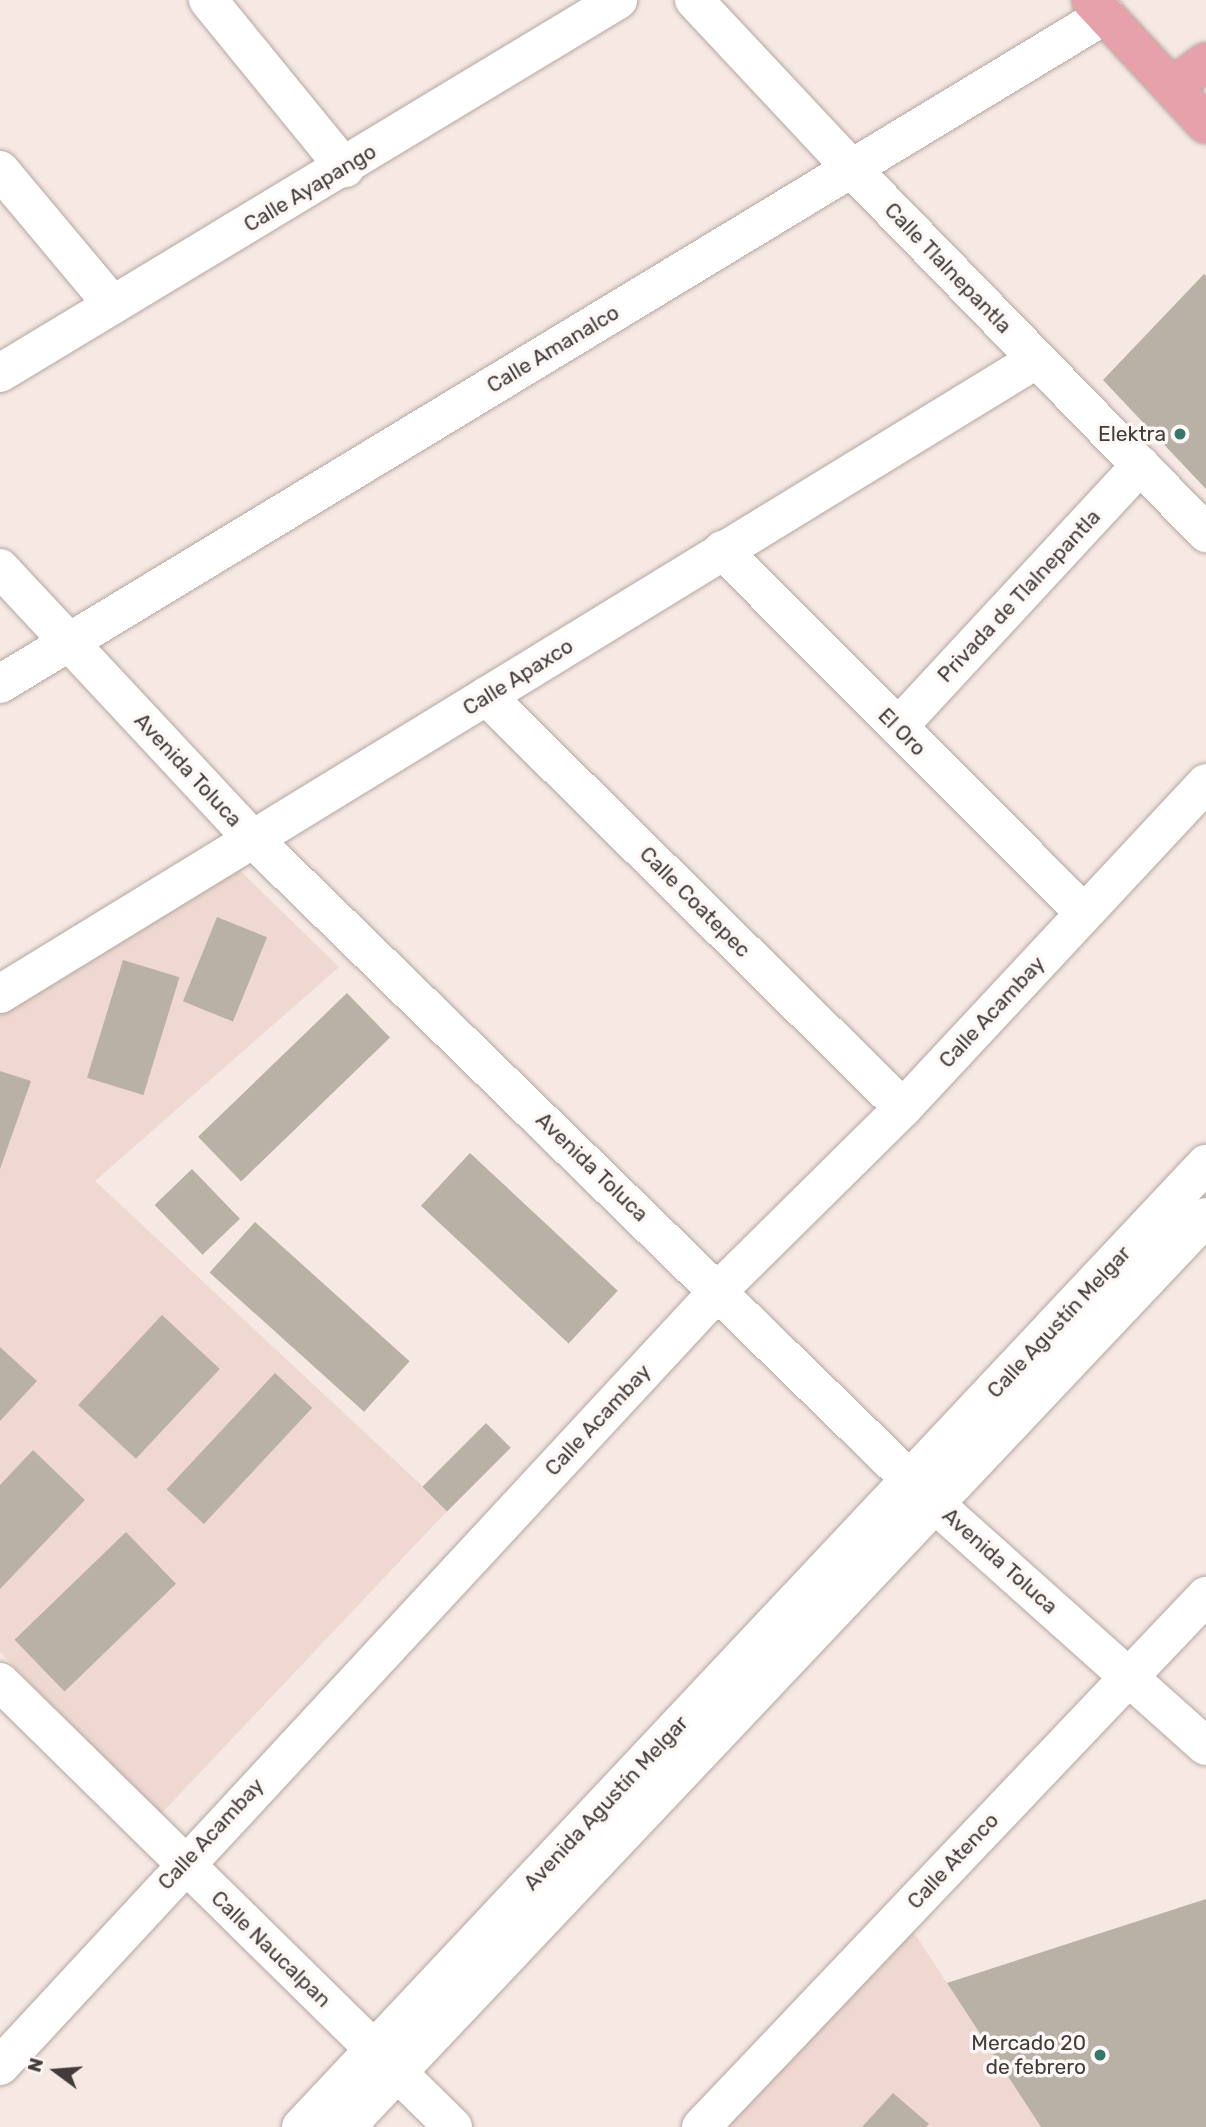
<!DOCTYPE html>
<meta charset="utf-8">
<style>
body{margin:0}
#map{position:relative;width:1206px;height:2127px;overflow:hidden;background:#f6e8e3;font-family:Rubik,sans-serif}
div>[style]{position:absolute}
.built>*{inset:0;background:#eed8d1}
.building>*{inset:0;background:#b9b0a6;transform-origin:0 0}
.roads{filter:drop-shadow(0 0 2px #b4a7a2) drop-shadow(0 0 2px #b4a7a2)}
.minor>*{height:38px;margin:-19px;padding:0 19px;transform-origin:19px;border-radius:19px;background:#fff}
.tertiary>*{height:38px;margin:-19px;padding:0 19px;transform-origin:19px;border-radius:19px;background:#fff}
.primary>*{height:38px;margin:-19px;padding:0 19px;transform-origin:19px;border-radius:19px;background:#e7a1aa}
.dots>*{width:19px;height:19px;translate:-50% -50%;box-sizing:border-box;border:4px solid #fdf7f5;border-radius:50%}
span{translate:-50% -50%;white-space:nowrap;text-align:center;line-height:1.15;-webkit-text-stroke:7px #fdf7f5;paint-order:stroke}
.street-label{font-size:21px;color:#413c3a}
.poi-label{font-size:21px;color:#413c3a}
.right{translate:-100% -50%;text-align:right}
.north{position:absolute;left:21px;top:2036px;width:70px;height:70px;-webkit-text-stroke:5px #fdf7f5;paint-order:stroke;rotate:286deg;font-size:19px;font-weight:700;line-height:28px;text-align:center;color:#413c3a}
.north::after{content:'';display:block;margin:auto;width:24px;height:32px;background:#413c3a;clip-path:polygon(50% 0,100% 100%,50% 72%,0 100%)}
</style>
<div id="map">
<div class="built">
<div style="clip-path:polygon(229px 860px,339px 967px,95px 1181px,448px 1510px,160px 1815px,0 1652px,0 1006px)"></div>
<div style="clip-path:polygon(909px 1925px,1041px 2127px,716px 2127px)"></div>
</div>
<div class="building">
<div style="clip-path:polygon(1204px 274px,1206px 276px,1206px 489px,1103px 380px)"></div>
<div style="left:217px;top:917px;width:54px;height:91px;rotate:22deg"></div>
<div style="left:123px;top:960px;width:59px;height:123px;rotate:17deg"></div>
<div style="left:347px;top:993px;width:62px;height:207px;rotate:46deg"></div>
<div style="clip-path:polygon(0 1071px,31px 1081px,0 1169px)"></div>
<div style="left:470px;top:1153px;width:202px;height:72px;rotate:43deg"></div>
<div style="left:192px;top:1169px;width:69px;height:52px;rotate:46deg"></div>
<div style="left:255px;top:1222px;width:208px;height:68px;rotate:42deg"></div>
<div style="left:162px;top:1315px;width:79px;height:123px;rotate:43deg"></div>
<div style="clip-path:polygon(0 1347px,37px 1381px,0 1421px)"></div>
<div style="left:275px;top:1373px;width:51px;height:159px;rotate:43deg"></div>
<div style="left:486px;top:1423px;width:35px;height:90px;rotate:45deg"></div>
<div style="clip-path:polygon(33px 1450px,85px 1500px,0 1589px,0 1485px)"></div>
<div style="left:126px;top:1532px;width:72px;height:155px;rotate:46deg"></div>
<div style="clip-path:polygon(1206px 1899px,1206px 2127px,1041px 2127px,947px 1983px)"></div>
<div style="clip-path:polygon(893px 2093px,929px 2124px,926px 2127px,862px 2127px)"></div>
</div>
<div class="roads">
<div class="minor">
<div style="left:208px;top:0;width:217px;rotate:50.8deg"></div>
<div style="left:694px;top:0;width:231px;rotate:46.9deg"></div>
<div style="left:852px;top:169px;width:508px;rotate:45.8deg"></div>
<div style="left:0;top:170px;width:176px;rotate:50.1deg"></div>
<div style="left:0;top:373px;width:722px;rotate:-31.11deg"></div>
<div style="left:722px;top:550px;width:511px;rotate:45.08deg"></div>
<div style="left:0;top:568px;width:372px;rotate:47deg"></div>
<div style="left:254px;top:840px;width:951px;rotate:44.28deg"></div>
<div style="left:935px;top:1504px;width:363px;rotate:41.8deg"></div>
<div style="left:0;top:684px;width:1292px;rotate:-31.19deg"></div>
<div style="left:486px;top:696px;width:586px;rotate:44.65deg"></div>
<div style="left:898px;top:727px;width:357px;rotate:-47.2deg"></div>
<div style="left:0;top:994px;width:1216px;rotate:-31.48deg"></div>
<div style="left:0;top:1682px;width:635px;rotate:44.49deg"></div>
<div style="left:0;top:2066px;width:1058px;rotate:-47.18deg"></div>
<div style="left:719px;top:1290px;width:259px;rotate:-44.7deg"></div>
<div style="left:903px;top:1108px;width:444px;rotate:-47deg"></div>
<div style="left:701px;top:2127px;width:733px;rotate:-46.44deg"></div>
</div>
<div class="tertiary">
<div style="left:301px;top:2127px;width:1322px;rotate:-46.78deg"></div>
<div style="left:346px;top:2127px;width:1252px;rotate:-46.62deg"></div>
</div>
<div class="primary">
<div style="left:1091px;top:0;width:169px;rotate:47.2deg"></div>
<div style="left:1172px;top:87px;width:42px;rotate:-36.3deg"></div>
</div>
</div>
<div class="dots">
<div style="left:1180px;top:434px;background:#35786a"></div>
<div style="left:1100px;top:2055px;background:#35786a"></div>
</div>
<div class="street-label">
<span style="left:310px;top:188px;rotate:-31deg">Calle Ayapango</span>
<span style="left:948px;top:268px;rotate:46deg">Calle Tlalnepantla</span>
<span style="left:553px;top:349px;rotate:-31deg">Calle Amanalco</span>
<span style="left:1019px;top:596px;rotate:-47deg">Privada de Tlalnepantla</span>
<span style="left:518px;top:677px;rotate:-32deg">Calle Apaxco</span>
<span style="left:902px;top:732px;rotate:45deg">El Oro</span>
<span style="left:188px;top:770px;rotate:47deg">Avenida Toluca</span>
<span style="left:695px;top:902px;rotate:45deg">Calle Coatepec</span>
<span style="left:992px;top:1012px;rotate:-47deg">Calle Acambay</span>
<span style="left:592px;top:1167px;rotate:44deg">Avenida Toluca</span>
<span style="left:1059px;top:1322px;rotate:-47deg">Calle Agustín Melgar</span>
<span style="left:598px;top:1420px;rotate:-47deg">Calle Acambay</span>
<span style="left:1000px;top:1561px;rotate:42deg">Avenida Toluca</span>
<span style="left:606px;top:1803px;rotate:-47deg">Avenida Agustín Melgar</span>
<span style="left:211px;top:1834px;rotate:-47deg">Calle Acambay</span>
<span style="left:953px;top:1861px;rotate:-47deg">Calle Atenco</span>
<span style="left:271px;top:1949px;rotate:44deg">Calle Naucalpan</span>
</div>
<div class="poi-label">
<span class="right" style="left:1166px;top:434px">Elektra</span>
<span class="right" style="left:1086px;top:2055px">Mercado 20<br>de febrero</span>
</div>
<div class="north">N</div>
</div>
